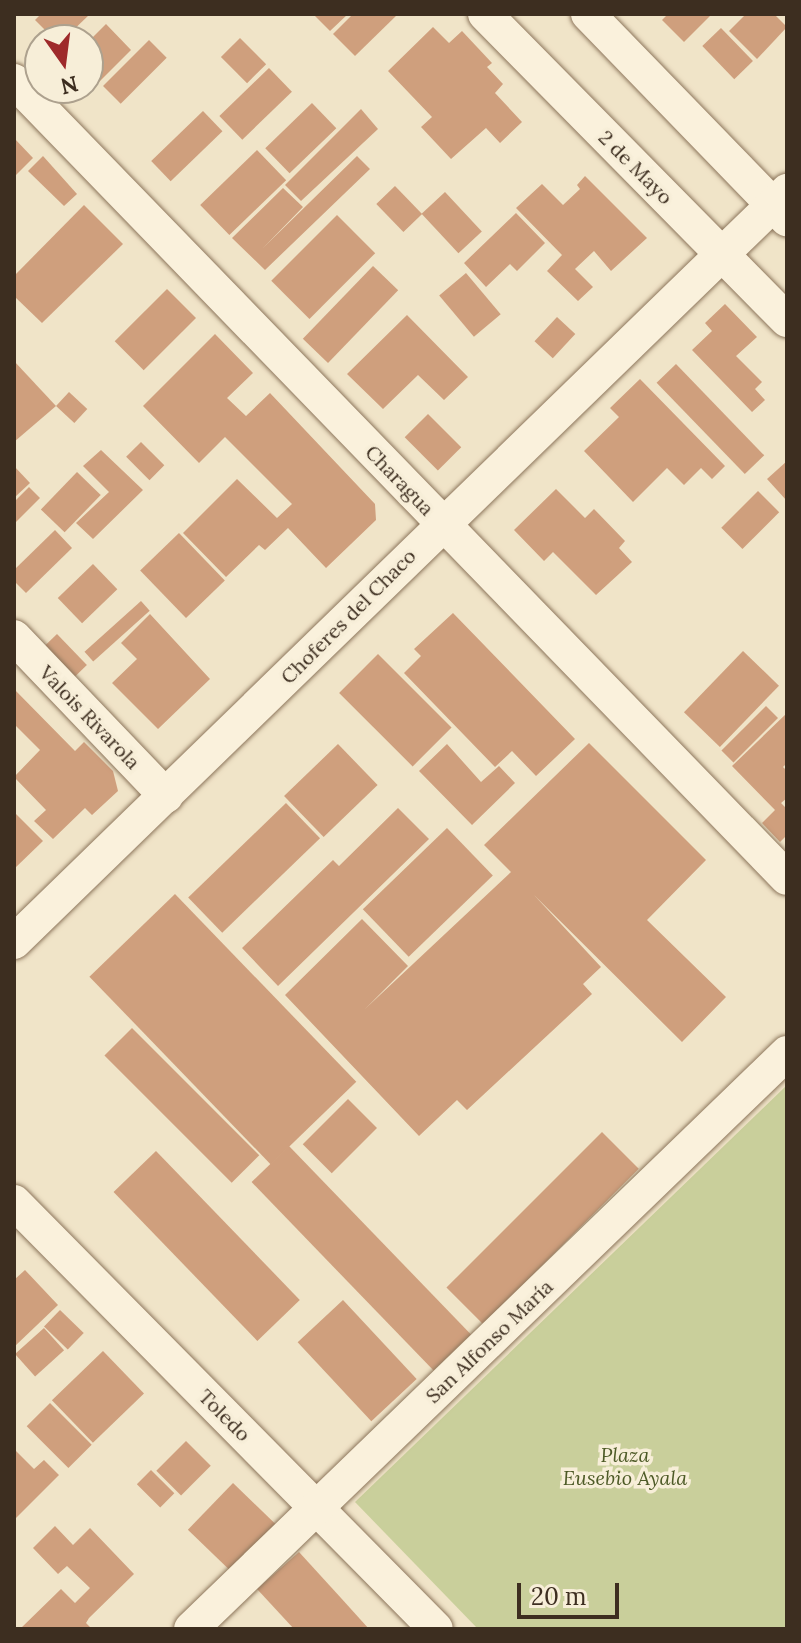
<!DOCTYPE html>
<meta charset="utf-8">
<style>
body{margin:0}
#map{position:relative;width:801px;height:1643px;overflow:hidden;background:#f0e4c8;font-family:Lora,serif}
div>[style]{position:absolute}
.green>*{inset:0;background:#c9cf9b}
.building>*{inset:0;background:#cf9f7d;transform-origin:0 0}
.roads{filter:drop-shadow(0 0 2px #8d765c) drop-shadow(0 0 2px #8d765c)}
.minor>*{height:34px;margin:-17px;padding:0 17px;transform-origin:17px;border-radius:17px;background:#faf1dc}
span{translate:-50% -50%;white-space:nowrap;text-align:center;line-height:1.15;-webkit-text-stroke:7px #f7eed8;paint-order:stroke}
.street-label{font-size:20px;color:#3d2e20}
.park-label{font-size:20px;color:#4d5a26;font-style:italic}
.frame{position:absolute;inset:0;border:16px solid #3d2e20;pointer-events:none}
.north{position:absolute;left:24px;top:24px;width:80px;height:80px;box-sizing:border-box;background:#f7eed8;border:2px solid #ada18e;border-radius:50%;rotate:166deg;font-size:22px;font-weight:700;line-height:32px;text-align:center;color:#3d2e20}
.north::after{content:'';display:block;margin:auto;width:28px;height:36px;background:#9e2a2b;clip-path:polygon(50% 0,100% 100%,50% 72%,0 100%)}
.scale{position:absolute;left:517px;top:1583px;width:102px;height:36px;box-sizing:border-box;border:4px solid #3d2e20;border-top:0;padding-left:10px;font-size:24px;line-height:28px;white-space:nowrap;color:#3d2e20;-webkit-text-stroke:6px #f7eed8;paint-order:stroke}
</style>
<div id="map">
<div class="green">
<div style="clip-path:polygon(787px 1085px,787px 1629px,478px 1629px,355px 1502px)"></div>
</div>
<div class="building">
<div style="clip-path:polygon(41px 14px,90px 14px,63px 40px,55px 40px,35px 20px)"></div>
<div style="clip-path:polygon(313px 14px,348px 14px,330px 31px)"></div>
<div style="clip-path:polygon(353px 14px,398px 14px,355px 56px,333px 34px)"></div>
<div style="clip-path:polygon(668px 14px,712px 14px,684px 42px,662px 20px)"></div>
<div style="clip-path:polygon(746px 14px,774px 14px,787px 27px,757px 59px,729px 31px)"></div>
<div style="clip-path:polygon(106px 24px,131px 50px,85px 96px,77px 88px,88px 88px,88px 42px)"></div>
<div style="clip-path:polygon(433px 27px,449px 43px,462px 31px,492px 63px,487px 67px,503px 84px,495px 93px,522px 122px,500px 143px,486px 128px,451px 159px,421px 127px,432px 117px,388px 71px)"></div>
<div style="left:721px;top:28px;width:46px;height:26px;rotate:46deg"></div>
<div style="left:240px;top:38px;width:37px;height:27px;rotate:45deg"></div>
<div style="left:149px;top:40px;width:25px;height:65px;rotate:45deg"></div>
<div style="left:269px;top:68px;width:33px;height:69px;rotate:46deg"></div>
<div style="left:312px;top:103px;width:35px;height:65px;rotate:46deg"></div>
<div style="clip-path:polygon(361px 109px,378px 129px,301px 201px,285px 185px)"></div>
<div style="left:203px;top:111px;width:28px;height:72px;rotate:46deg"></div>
<div style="clip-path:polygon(14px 138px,33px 158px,14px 177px)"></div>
<div style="left:257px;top:150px;width:42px;height:79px;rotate:46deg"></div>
<div style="clip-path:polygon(43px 156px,77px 194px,64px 206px,28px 171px)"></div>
<div style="clip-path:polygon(357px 156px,370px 169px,265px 270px,232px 238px,283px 188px,303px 207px,263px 248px)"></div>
<div style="clip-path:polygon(585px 176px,647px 238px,611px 271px,594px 251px,575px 269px,593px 287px,578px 301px,547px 271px,562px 255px,516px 208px,542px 184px,563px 205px,580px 189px,577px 185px)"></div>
<div style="left:395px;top:186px;width:39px;height:26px;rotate:46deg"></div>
<div style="left:445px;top:192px;width:54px;height:32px;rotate:47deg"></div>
<div style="clip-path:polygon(84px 205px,123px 244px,42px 323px,14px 296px,14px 276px)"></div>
<div style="clip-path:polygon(516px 213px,545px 243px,517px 271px,510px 264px,486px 287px,464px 263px)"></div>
<div style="left:337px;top:215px;width:54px;height:93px;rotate:45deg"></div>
<div style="left:373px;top:266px;width:35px;height:101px;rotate:44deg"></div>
<div style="left:466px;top:273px;width:54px;height:35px;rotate:50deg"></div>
<div style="left:167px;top:289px;width:41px;height:74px;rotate:45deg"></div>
<div style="clip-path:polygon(725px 304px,757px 337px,736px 356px,762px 382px,755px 389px,765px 400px,752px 412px,692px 350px,712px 331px,705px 323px)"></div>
<div style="clip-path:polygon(407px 315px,468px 377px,444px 400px,418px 375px,383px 409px,347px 374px)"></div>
<div style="left:557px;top:317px;width:25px;height:33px;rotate:43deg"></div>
<div style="clip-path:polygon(215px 334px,253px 373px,227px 398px,246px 416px,270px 393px,375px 504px,376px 520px,326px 568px,288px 528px,265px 550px,259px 545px,226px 577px,183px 533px,237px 479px,277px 518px,292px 504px,225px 437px,199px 463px,143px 406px)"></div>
<div style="clip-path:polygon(14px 361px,56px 406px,14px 442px)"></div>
<div style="left:676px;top:364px;width:127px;height:27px;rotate:46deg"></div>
<div style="clip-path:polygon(640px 379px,725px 466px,712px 479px,701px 468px,684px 485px,667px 468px,633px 502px,584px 451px,619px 417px,610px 408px)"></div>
<div style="left:69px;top:392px;width:25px;height:19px;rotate:43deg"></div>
<div style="left:428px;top:414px;width:47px;height:33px;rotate:45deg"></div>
<div style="left:141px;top:442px;width:33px;height:21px;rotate:45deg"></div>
<div style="clip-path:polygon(101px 450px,143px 490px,93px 539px,76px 523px,109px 492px,83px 466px)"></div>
<div style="clip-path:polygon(787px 461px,787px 501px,767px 479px)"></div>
<div style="clip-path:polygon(14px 466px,30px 483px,14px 498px)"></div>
<div style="left:77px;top:472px;width:33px;height:52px;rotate:44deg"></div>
<div style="clip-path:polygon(29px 487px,40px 498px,14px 524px,14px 502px)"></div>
<div style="clip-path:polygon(556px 489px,585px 518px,594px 509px,625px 541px,619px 548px,632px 562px,596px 595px,553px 552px,544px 561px,514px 530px)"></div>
<div style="left:758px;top:491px;width:30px;height:52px;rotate:45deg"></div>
<div style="clip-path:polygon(55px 530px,72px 548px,26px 593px,14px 581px,14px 570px)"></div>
<div style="left:179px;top:533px;width:66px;height:54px;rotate:46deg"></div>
<div style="left:93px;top:564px;width:35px;height:49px;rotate:46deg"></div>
<div style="left:141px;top:601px;width:13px;height:76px;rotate:48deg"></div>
<div style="clip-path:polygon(453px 613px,575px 739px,536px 776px,512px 751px,495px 767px,404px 673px,421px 656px,414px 649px)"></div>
<div style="clip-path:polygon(150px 614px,210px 679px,158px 729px,112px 683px,137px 659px,121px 643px)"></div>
<div style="left:57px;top:634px;width:43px;height:19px;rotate:46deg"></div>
<div style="left:743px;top:651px;width:50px;height:85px;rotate:44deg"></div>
<div style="left:378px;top:654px;width:104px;height:55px;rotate:45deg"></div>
<div style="clip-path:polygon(14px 689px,75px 751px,84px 742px,113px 771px,118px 791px,92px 815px,85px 808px,53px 839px,34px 821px,46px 810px,14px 777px,40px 750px,14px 724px)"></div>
<div style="left:766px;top:706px;width:17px;height:63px;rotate:45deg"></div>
<div style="clip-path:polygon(787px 713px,787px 763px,783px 767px,787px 771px,787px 798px,781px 803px,787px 809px,787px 835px,780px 842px,762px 823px,775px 810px,732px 766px)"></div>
<div style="clip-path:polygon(589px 743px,706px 860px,647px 920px,726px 997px,682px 1042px,534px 895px,601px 967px,583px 984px,592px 994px,467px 1110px,457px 1100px,419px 1136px,285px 995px,362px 919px,408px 966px,365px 1009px,511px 872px,484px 845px)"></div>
<div style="left:338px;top:744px;width:57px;height:75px;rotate:46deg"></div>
<div style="clip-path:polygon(447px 744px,481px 782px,499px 766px,515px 783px,472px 825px,419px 771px)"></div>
<div style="left:286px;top:803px;width:49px;height:136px;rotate:46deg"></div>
<div style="clip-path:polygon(398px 808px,429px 839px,278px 986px,242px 948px,333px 860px,339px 866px)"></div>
<div style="clip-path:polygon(14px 812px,43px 841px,14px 869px)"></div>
<div style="left:447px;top:828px;width:66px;height:117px;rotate:46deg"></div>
<div style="left:175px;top:894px;width:261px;height:119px;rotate:46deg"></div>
<div style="left:132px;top:1028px;width:180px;height:39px;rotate:45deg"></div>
<div style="left:348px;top:1099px;width:41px;height:64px;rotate:45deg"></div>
<div style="left:602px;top:1132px;width:52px;height:220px;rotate:45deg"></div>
<div style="left:289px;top:1146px;width:262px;height:52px;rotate:46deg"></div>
<div style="left:156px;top:1151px;width:207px;height:59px;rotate:46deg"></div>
<div style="clip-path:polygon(25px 1270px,58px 1305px,14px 1347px,14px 1280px)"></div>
<div style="left:343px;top:1300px;width:108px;height:62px;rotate:47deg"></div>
<div style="left:60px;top:1310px;width:33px;height:23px;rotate:44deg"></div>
<div style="left:44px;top:1328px;width:30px;height:39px;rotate:48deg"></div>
<div style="left:103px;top:1351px;width:59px;height:71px;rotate:46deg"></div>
<div style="left:50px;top:1403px;width:59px;height:33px;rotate:45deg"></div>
<div style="left:186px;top:1441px;width:35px;height:42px;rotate:45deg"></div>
<div style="clip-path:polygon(14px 1449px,34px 1469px,44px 1460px,59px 1475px,14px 1520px)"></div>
<div style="left:151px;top:1470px;width:33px;height:20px;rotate:45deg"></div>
<div style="left:233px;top:1483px;width:62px;height:65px;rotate:44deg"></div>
<div style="clip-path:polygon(55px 1526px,73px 1545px,90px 1528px,134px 1574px,89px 1618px,86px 1623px,92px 1629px,20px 1629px,61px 1589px,75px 1603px,90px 1588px,67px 1566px,58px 1574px,33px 1548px)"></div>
<div style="clip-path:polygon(299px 1552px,341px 1598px,369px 1629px,294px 1629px,257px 1589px)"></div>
</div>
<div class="roads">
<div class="minor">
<div style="left:485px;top:14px;width:430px;rotate:45.4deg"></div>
<div style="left:588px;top:14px;width:286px;rotate:45.9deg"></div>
<div style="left:14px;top:81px;width:1110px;rotate:45.88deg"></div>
<div style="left:14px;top:637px;width:220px;rotate:46.3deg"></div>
<div style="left:14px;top:942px;width:1078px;rotate:-44.17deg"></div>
<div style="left:14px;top:1202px;width:600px;rotate:45.34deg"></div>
<div style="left:191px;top:1629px;width:829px;rotate:-44.02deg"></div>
</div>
</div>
<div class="street-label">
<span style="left:636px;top:167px;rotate:45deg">2 de Mayo</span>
<span style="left:400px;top:480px;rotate:46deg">Charagua</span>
<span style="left:348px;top:616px;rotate:-45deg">Choferes del Chaco</span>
<span style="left:90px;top:717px;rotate:46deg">Valois Rivarola</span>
<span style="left:489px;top:1341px;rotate:-44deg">San Alfonso María</span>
<span style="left:225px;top:1415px;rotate:45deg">Toledo</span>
</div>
<div class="park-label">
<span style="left:625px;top:1466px">Plaza<br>Eusebio Ayala</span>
</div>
<div class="frame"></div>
<div class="north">N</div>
<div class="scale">20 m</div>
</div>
